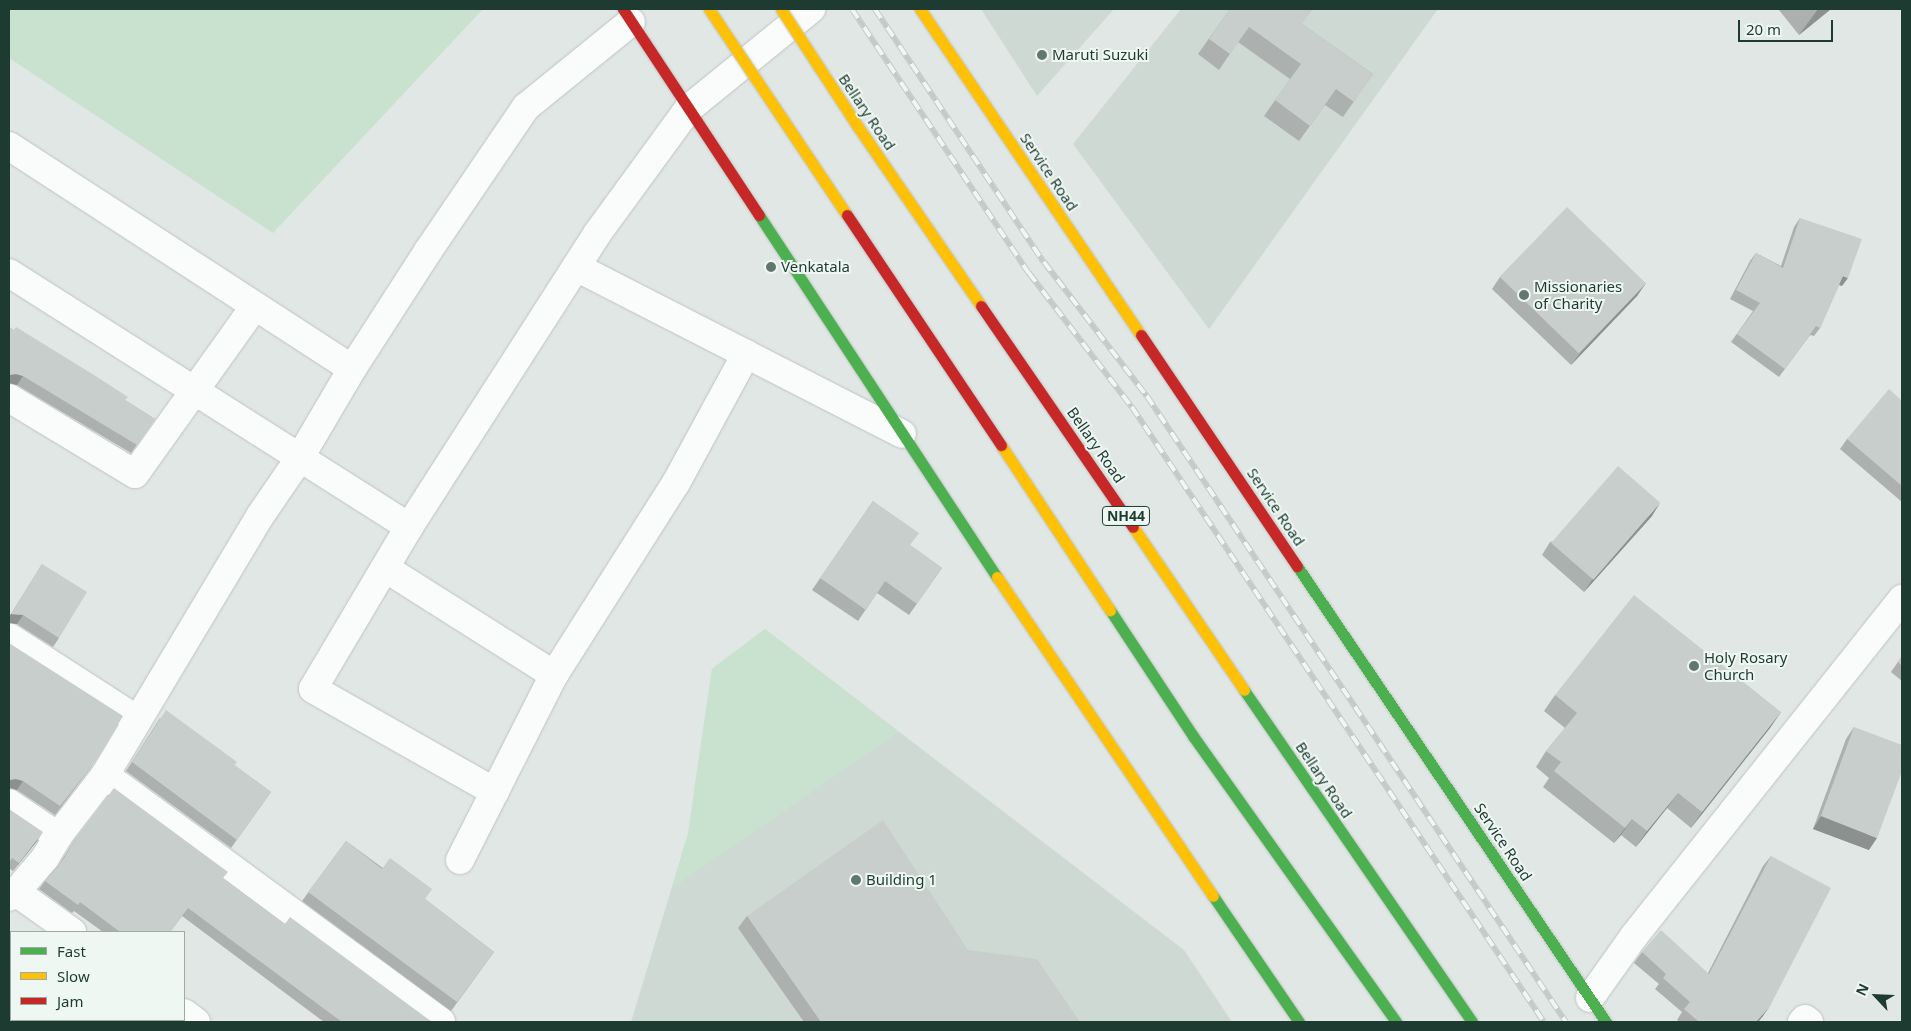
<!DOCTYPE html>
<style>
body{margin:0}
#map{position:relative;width:1911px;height:1031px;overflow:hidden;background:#e1e7e4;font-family:"Noto Sans",sans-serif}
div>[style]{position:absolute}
.built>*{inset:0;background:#ced9d4}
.green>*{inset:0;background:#c9e2cf}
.roads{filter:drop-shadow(0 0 1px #bec4c1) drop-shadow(0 0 1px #bec4c1)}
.street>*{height:28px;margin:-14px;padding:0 14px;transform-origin:14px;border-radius:14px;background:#fafbfb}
.fast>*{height:11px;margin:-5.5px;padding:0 5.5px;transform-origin:5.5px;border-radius:5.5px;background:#4caf50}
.slow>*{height:11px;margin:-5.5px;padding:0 5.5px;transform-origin:5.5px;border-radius:5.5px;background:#ffc107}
.jam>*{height:11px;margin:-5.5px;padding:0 5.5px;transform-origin:5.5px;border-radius:5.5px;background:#c62828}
.rail>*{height:5.5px;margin-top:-2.75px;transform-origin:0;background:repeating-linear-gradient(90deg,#eef7f2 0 11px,#c5cac8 0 22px);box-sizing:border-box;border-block:1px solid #c5cac8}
.bridges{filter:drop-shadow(0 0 1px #bbc4c1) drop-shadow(0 0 1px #bbc4c1)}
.fast-bridge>*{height:11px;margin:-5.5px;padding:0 5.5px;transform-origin:5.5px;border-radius:5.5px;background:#4caf50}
.slow-bridge>*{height:11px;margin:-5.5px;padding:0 5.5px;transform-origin:5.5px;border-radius:5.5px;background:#ffc107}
.jam-bridge>*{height:11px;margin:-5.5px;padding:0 5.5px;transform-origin:5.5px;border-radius:5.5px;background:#c62828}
.wall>*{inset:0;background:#acb1af}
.shaded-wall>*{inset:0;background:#8c908e}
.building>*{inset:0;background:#c8cecb;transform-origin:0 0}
.dots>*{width:14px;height:14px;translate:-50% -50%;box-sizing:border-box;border:2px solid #eef7f2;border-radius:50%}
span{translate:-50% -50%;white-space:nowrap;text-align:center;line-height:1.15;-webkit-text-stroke:4px #eef7f2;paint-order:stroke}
.shield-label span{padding:1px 4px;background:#eef7f2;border:1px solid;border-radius:4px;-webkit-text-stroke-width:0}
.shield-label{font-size:14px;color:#1e3b32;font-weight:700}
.poi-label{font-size:15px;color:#1e3b32}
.left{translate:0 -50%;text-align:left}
.street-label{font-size:15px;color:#1e3b32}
.frame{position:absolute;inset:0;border:10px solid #1e3b32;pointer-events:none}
.legend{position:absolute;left:10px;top:931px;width:175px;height:90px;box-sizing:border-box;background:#eef7f2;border:1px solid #9baca5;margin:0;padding:6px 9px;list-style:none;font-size:15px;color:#1e3b32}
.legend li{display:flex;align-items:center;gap:10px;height:25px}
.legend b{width:25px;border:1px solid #9baca5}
.north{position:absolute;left:1851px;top:971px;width:50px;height:50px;-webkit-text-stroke:4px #eef7f2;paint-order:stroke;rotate:295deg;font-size:14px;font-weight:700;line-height:20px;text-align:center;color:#1e3b32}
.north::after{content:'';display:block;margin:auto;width:18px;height:22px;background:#1e3b32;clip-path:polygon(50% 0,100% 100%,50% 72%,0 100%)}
.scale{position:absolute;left:1738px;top:20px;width:95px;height:22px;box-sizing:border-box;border:2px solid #1e3b32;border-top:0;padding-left:6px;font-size:15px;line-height:18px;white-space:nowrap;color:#1e3b32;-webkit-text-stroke:4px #eef7f2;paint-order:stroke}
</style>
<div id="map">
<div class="built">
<div style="clip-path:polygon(981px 9px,1114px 9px,1037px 96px)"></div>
<div style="clip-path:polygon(1181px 9px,1438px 9px,1209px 329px,1073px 144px)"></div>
<div style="clip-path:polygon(765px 629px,1184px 950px,1232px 1022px,631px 1022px,688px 834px,712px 669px)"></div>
</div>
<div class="green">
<div style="clip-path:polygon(9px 9px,483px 9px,273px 233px,9px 58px)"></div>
<div style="clip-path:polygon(765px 629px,899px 732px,672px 888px,688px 833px,712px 669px)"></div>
</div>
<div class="roads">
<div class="street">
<div style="left:9px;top:146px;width:409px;rotate:33deg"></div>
<div style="left:9px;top:273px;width:474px;rotate:32.4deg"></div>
<div style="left:409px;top:527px;width:348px;rotate:-57.3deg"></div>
<div style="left:597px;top:234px;width:155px;rotate:-53.9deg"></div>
<div style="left:688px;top:109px;width:159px;rotate:-39.1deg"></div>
<div style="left:746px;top:354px;width:175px;rotate:27.1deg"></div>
<div style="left:9px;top:398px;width:147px;rotate:31.1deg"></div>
<div style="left:135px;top:474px;width:205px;rotate:-54.5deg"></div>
<div style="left:409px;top:527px;width:188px;rotate:120.7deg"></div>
<div style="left:313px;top:689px;width:209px;rotate:29.5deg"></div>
<div style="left:385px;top:568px;width:200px;rotate:32.3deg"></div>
<div style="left:9px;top:637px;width:153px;rotate:32.8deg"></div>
<div style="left:105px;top:775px;width:417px;rotate:36.3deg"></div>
<div style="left:9px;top:803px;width:59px;rotate:34deg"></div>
<div style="left:460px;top:860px;width:208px;rotate:-63.1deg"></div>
<div style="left:554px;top:675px;width:227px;rotate:-57.6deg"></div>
<div style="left:676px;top:483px;width:147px;rotate:-61.5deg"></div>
<div style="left:746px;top:354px;width:191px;rotate:-152.9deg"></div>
<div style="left:16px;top:892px;width:69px;rotate:35.5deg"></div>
<div style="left:9px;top:897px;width:9px;rotate:-36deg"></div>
<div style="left:16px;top:892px;width:45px;rotate:-49.5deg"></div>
<div style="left:45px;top:858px;width:26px;rotate:-59deg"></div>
<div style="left:58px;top:836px;width:77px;rotate:-52.4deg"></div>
<div style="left:105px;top:775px;width:302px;rotate:-59.1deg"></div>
<div style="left:260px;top:516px;width:69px;rotate:-55.6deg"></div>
<div style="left:299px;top:459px;width:104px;rotate:-59.5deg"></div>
<div style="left:352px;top:369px;width:140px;rotate:-57.2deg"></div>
<div style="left:428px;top:251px;width:174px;rotate:-55.8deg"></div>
<div style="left:526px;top:107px;width:135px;rotate:-39deg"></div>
<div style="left:1590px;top:998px;width:76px;rotate:-54.6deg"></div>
<div style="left:1634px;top:936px;width:431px;rotate:-51.5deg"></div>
<div style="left:184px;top:1013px;width:15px;rotate:37deg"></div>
<div style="left:1802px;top:1022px;width:4px;rotate:-45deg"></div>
<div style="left:1805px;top:1019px;width:5px;rotate:37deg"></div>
</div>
<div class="fast">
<div style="left:759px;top:215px;width:433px;rotate:56.7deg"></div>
<div style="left:1297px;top:566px;width:551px;rotate:55.88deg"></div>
<div style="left:1213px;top:896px;width:153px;rotate:55.7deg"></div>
</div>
<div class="slow">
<div style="left:920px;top:9px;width:394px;rotate:55.9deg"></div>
<div style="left:997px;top:577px;width:385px;rotate:55.9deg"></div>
</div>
<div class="jam">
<div style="left:623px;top:9px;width:247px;rotate:56.6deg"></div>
<div style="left:1141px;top:335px;width:279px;rotate:56deg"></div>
</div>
</div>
<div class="rail">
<div style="left:852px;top:9px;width:318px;rotate:56.2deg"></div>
<div style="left:1029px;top:273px;width:169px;rotate:52.5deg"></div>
<div style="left:1132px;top:407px;width:740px;rotate:56.18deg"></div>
<div style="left:875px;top:9px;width:304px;rotate:56.3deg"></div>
<div style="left:1044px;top:262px;width:169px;rotate:52.5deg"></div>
<div style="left:1147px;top:396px;width:753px;rotate:56.2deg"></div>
</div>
<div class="bridges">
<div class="fast-bridge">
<div style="left:1110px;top:610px;width:151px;rotate:56.6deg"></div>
<div style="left:1193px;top:736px;width:351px;rotate:54.6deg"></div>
<div style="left:1244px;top:690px;width:403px;rotate:55.5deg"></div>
</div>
<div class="slow-bridge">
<div style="left:709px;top:9px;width:248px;rotate:56.2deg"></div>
<div style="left:781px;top:9px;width:141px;rotate:56.9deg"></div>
<div style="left:858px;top:127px;width:217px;rotate:55.5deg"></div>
<div style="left:1001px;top:445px;width:198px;rotate:56.6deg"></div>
<div style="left:1133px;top:527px;width:197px;rotate:55.7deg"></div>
</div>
<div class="jam-bridge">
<div style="left:847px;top:215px;width:277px;rotate:56.2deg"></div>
<div style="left:981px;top:306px;width:268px;rotate:55.5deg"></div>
</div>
</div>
<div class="wall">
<div style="clip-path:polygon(1230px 9px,1302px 24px,1373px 74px,1343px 117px,1325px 105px,1299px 141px,1264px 116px,1290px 79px,1238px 42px,1219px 70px,1198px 54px)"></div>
<div style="clip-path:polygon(1780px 9px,1831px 9px,1799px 35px,1779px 10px)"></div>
<div style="clip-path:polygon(1800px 218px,1842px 286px,1839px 285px,1820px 328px,1814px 336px,1810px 335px,1779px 377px,1731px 342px,1753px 311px,1730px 299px,1750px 261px,1756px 253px,1781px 266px,1794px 227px)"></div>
<div style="clip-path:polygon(1500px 277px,1646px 283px,1637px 296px,1571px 365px,1492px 289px)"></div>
<div style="clip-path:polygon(9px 327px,155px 419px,131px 453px,17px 385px,9px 383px)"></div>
<div style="clip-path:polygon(1902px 401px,1902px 502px,1840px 449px,1847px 439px)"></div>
<div style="clip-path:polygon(873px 501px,910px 545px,942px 568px,909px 615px,877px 593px,858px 621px,812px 590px)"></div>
<div style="clip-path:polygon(1652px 516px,1584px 592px,1542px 555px,1550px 542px)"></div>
<div style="clip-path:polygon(42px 564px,59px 638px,53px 647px,17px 624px,9px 623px,9px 617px)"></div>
<div style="clip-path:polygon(9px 643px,92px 766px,55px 815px,17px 790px,10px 787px)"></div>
<div style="clip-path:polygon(1902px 656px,1902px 681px,1891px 672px)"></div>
<div style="clip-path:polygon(1555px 695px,1781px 712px,1770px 728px,1691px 828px,1667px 808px,1636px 847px,1621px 835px,1614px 843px,1543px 787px,1549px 778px,1536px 767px,1546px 751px,1565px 728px,1544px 711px)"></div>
<div style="clip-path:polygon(160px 718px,234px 765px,271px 792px,231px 848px,126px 771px)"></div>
<div style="clip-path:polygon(1854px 727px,1869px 850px,1813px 829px,1846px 739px)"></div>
<div style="clip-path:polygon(9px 809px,37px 841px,13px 871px,9px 868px)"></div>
<div style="clip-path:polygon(77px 836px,223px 878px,285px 924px,432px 1022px,324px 1022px,182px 916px,170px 932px,103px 932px,74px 911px,72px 913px,39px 889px,45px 881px,60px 863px)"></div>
<div style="clip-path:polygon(346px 841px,425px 899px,494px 952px,451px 1011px,302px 901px)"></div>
<div style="clip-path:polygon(1771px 856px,1763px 1016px,1758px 1022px,1680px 1022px,1677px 1020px,1682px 1012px,1655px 989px,1659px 984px,1634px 963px,1642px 952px,1708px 973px,1763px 866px)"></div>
<div style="clip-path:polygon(747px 916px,968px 950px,1080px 1022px,804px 1022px,738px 928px)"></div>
</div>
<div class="shaded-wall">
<div style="clip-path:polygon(1818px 9px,1831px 9px,1799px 35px)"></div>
<div style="clip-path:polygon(1843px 276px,1848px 278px,1842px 286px,1837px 284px)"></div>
<div style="clip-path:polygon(1646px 283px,1637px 296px,1571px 365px,1580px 353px)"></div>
<div style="clip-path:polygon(16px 374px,23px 376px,17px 385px,9px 383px,9px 375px)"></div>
<div style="clip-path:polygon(1660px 503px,1652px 516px,1584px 592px,1592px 580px)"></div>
<div style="clip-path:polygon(11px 614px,23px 615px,17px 624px,9px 623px,9px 617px)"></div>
<div style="clip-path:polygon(1781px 712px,1770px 728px,1691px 828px,1702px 812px)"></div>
<div style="clip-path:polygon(16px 779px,23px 781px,17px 790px,9px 788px,9px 780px)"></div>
<div style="clip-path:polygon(1678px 793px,1667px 808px,1636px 847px,1647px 831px)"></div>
<div style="clip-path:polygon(1821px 816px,1877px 838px,1869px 850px,1813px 829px)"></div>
<div style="clip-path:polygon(1632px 819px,1621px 835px,1614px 843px,1625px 828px)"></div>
<div style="clip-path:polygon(43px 832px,37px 841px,13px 871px,19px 863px)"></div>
<div style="clip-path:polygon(1770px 1006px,1763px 1016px,1758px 1022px,1756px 1022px)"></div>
</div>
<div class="building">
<div style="clip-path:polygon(1230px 9px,1313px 9px,1302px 24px,1373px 74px,1354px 102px,1336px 89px,1310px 126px,1275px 100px,1301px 64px,1249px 27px,1230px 54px,1209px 39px)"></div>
<div style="left:1567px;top:207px;width:110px;height:97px;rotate:44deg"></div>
<div style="clip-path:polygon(1800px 218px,1862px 239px,1848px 278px,1843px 276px,1820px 328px,1816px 326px,1785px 369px,1737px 334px,1760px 303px,1736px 290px,1756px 253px,1783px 268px)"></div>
<div style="clip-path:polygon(9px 327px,14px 330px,16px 327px,94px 375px,128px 397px,125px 400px,155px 419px,137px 445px,23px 376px,16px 374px,9px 375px)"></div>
<div style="clip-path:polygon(1889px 389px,1902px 401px,1902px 486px,1847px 439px)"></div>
<div style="left:1618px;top:466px;width:56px;height:102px;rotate:41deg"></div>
<div style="clip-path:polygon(873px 501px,919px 533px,910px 545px,942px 568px,917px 604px,885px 581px,866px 610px,820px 578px)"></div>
<div style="clip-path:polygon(42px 564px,87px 592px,59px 638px,23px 615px,11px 614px)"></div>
<div style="clip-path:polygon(1634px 595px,1781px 712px,1702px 812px,1678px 793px,1647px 831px,1632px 819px,1625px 828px,1554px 771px,1561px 762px,1546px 751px,1577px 713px,1555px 695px)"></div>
<div style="clip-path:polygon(9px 643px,123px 716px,98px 758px,60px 806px,23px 781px,16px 779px,9px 780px)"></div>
<div style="clip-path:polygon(1902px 656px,1902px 666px,1898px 662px)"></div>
<div style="clip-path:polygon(166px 710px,237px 762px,234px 765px,271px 792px,237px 840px,132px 762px)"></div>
<div style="clip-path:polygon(1854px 727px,1902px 745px,1902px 771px,1877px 838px,1821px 816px)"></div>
<div style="clip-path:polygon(114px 788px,228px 872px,223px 878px,285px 924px,290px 917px,432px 1022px,342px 1022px,188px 908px,170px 932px,120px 932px,80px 902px,78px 905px,45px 881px,63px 860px,77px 836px)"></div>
<div style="clip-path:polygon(9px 809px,43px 832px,19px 863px,12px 858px,9px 863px)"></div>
<div style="clip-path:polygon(883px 820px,968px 950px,1037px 959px,1080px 1022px,821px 1022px,747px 916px)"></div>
<div style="clip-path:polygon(346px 841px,382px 869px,390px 858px,432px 889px,425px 899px,494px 952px,457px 1002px,308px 892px)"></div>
<div style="clip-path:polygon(1771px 856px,1831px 888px,1770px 1006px,1756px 1022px,1699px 1022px,1684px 1009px,1690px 1002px,1663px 978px,1666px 974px,1642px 952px,1661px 930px,1709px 974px)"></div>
</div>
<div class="dots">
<div style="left:1042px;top:55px;background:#627770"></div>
<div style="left:771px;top:267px;background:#627770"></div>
<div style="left:1524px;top:295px;background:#627770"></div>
<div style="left:1694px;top:666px;background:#627770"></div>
<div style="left:856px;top:880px;background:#627770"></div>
</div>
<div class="shield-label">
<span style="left:1126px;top:516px">NH44</span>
</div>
<div class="poi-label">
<span class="left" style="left:1052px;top:55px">Maruti Suzuki</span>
<span class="left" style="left:781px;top:267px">Venkatala</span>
<span class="left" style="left:1534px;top:295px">Missionaries<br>of Charity</span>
<span class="left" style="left:1704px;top:666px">Holy Rosary<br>Church</span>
<span class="left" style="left:866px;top:880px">Building 1</span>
</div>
<div class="street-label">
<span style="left:867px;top:112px;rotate:56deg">Bellary Road</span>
<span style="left:1049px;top:172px;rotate:56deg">Service Road</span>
<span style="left:1096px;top:445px;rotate:55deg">Bellary Road</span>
<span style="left:1276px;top:507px;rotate:56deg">Service Road</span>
<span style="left:1324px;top:780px;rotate:56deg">Bellary Road</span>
<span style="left:1503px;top:842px;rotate:56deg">Service Road</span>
</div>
<div class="frame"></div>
<ul class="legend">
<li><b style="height:6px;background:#4caf50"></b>Fast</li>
<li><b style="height:6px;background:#ffc107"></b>Slow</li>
<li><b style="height:6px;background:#c62828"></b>Jam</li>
</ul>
<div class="north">N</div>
<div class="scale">20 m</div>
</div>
